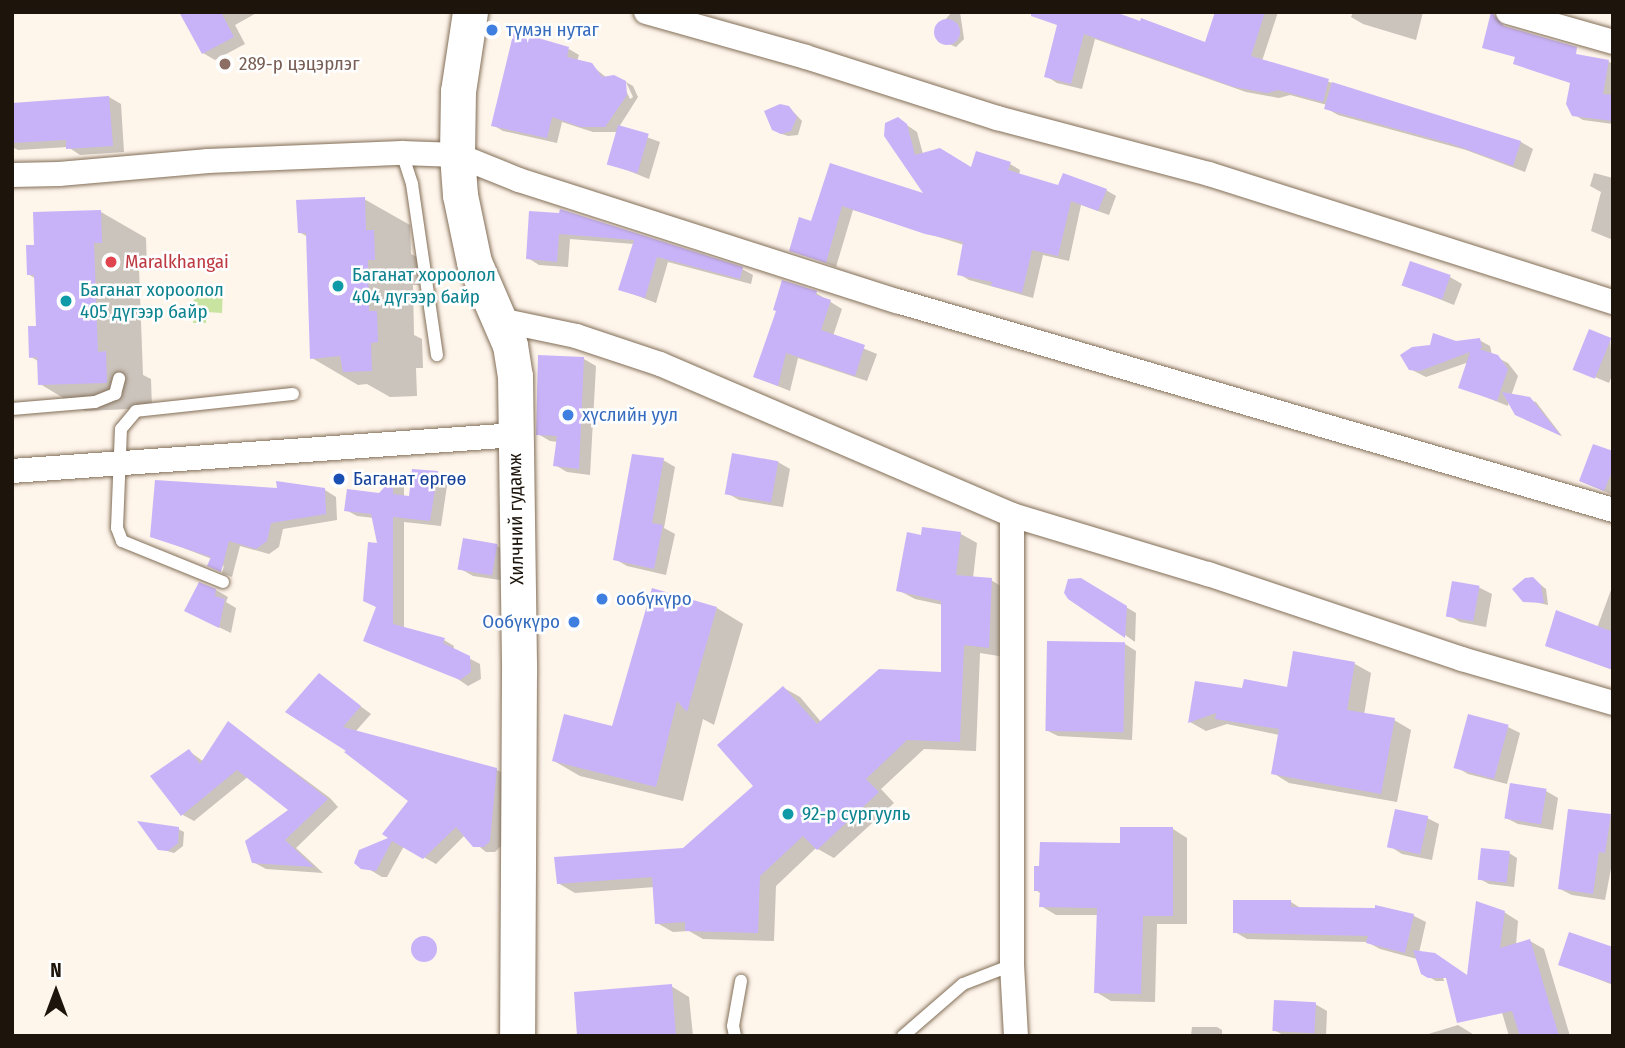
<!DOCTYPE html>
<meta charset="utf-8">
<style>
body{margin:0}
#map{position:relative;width:1625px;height:1048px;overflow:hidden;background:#fef5eb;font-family:"Fira Sans Condensed",sans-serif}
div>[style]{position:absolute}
.green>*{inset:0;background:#c9e3a1}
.shadow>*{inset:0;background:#0003}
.building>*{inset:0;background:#c8b3f9;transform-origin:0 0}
.round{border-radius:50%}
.roads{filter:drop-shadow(0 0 2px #826e57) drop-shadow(0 0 2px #826e57)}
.service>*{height:12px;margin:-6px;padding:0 6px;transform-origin:6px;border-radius:6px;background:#fff}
.minor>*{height:24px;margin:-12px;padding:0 12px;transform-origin:12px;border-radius:12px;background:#fff}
.secondary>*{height:35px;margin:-17.5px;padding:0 17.5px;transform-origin:17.5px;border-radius:17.5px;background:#fff}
.dots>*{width:19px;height:19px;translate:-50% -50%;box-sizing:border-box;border:4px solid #fff;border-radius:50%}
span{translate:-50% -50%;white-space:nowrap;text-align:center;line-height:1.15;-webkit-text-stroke:5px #fff;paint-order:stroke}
.shop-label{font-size:19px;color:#366cbe}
.left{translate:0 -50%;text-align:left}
.right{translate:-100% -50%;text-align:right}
.education-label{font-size:19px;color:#785e54}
.health-label{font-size:19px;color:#be3a42}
.culture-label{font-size:19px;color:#0d838f}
.transit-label{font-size:19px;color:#164399}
.street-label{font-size:19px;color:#1d150c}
.frame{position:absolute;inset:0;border:14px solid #1d150c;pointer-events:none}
.north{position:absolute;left:21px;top:957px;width:70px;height:70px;-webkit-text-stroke:5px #fff;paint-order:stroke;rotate:0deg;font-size:19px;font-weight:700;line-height:28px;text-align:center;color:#1d150c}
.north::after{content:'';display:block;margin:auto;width:24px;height:32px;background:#1d150c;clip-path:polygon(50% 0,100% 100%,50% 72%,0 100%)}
</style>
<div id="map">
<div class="green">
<div style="clip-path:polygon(194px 286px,223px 286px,222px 313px,206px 312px,206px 323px,193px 323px)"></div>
</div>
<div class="shadow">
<div style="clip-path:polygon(181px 12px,258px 12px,235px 25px,245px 44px,215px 60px,203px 53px)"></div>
<div style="clip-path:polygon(952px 12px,960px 12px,964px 39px,956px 47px,939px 40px,936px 30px)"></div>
<div style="clip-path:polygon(1217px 12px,1278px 12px,1262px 61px,1521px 142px,1533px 149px,1525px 172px,1466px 150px,1338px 115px,1326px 108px,1327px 105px,1290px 95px,1279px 98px,1246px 92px,1095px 39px,1082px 89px,1057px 83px,1046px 76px,1059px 25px,1031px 14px,1207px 44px)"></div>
<div style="clip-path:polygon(1353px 12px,1423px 12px,1416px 40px,1363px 24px,1351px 17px)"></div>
<div style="clip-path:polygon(569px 49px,579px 55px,577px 61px,591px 65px,607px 78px,621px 80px,630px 99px,633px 97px,626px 82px,633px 86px,638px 97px,619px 127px,660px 142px,649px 179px,609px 163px,618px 132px,593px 132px,562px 122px,557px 143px,503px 131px,493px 125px)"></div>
<div style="clip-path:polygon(1575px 55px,1613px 63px,1613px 124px,1583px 120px,1573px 114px)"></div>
<div style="clip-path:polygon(109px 97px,121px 104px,124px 152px,80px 155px,68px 147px,18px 150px,12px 147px,12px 104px)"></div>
<div style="clip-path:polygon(789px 107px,802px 121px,798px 135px,788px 136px,779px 133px)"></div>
<div style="clip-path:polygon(898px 119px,917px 132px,923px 154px,972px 169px,1010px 164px,1020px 170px,1019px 175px,1060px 187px,1106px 190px,1116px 196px,1109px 215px,1081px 205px,1069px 261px,1043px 255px,1033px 298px,969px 280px,959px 274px,964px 245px,853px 210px,836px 267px,791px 250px,812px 223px,831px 165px,927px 196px)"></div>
<div style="clip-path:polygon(1594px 173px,1613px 178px,1613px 240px,1591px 231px,1601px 192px,1590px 186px)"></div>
<div style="clip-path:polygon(364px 199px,410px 225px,411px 254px,419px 258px,420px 285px,413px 285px,414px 335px,422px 339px,423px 368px,416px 368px,417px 396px,390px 397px,367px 384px,358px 385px,312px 358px,308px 237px,299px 232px)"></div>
<div style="clip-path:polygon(101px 212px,146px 238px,147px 268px,139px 268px,143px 375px,151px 379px,152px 408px,85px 411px,40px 384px,38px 361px,31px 357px,38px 328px,36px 279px,28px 274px,36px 246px)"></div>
<div style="clip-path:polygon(560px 215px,742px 269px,753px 275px,751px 284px,668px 262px,656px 303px,620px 289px,634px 244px,570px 239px,568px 267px,539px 265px,528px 258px)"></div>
<div style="clip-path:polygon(1450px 277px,1462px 284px,1454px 305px,1404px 285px)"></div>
<div style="clip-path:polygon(816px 293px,842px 309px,833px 336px,877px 354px,867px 381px,798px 358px,790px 391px,755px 377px,778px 311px)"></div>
<div style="clip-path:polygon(1610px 339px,1613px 373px,1609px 383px,1576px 369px)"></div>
<div style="clip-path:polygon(1479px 340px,1490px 346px,1492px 355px,1508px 363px,1518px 376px,1511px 396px,1536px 402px,1562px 436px,1526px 420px,1509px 400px,1508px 406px,1460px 387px,1469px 362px,1426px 377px,1410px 369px,1456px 343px)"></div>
<div style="clip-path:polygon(540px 357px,584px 359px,596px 366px,590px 475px,567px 472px,555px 465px,558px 442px,550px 441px,538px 434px)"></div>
<div style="clip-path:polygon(1613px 453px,1613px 495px,1581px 481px)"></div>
<div style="clip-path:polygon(734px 455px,778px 462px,790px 469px,783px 507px,739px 500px,727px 493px)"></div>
<div style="clip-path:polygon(663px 460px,675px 467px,664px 528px,675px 534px,666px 575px,627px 566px,615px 559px)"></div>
<div style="clip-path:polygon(438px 473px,448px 479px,441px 526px,404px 522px,404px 629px,444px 640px,454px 646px,453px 650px,480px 664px,481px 679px,468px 686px,452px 675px,365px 641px,378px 607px,379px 545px,374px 518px,357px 516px,346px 510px,380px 495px,394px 480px,404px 486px,404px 497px,410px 498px)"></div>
<div style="clip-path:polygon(279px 490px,325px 490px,336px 497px,337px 520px,283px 529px,279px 547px,269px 554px,240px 546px,232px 577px,222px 573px,224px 565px,219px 570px,212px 559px,152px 536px)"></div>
<div style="clip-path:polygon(961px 534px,977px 543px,973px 578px,991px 580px,1007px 590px,1005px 657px,980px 653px,976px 751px,924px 749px,881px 789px,894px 803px,834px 858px,816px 848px,776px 886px,774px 941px,703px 939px,689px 931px,673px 932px,657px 923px,655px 887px,575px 893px,558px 883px,684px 850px,756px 787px,784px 688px,800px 697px,822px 723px,942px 674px,943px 605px,915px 599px,898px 590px,923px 538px)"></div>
<div style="clip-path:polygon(497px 546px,509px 553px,507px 581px,473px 576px,461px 569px)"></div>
<div style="clip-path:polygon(1533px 579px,1546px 589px,1548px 605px,1525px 600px)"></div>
<div style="clip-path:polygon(1080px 580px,1136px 613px,1135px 642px,1066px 593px)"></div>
<div style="clip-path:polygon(1454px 583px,1480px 588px,1492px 594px,1486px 627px,1460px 622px,1448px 615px)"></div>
<div style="clip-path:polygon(216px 590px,228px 597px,226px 602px,236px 608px,231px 633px,198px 617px)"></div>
<div style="clip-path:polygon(1611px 590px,1613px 670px,1547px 645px,1597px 628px)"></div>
<div style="clip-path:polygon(717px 608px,743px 624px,714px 725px,703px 719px,683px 801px,580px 776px,554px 761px,614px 728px)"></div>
<div style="clip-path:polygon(1125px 644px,1136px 651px,1132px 740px,1058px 736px,1046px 730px)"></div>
<div style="clip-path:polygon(1355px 664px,1371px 673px,1364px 715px,1394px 720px,1411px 730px,1397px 802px,1289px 783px,1273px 773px,1279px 735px,1227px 724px,1206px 731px,1190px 722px,1243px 690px,1288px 689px)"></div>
<div style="clip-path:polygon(320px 676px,371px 714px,355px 732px,497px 770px,508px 776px,503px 844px,495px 852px,486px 852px,465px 835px,436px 864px,404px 846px,387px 877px,382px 877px,357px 862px,392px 838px,411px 801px,347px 752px)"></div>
<div style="clip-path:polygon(229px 723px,330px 798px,338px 807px,296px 848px,323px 873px,266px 869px,253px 862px,291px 810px,249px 776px,194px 821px,183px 815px,189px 751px,204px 762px)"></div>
<div style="clip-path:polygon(1508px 727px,1520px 733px,1507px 784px,1468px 774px,1456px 767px)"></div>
<div style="clip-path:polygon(1546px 791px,1558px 798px,1553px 830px,1518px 824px,1506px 818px)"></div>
<div style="clip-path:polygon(1570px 811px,1613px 816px,1613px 858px,1605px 900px,1572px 895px,1560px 889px)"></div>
<div style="clip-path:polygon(1427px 818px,1439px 824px,1432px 860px,1402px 854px,1391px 847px)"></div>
<div style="clip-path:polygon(178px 829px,184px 832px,183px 846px,174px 853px,160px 849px)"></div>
<div style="clip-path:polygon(1173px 829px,1187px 838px,1187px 924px,1157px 924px,1155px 1002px,1111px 1001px,1096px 992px,1099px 915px,1056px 915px,1041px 906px,1041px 894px,1036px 890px,1121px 845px)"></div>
<div style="clip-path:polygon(1509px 853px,1517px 858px,1514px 887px,1489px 884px,1480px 879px)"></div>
<div style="clip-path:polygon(1291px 902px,1302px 909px,1376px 910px,1377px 907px,1414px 916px,1426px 922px,1419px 953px,1437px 955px,1444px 981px,1436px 981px,1422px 973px,1417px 959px,1380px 949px,1367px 942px,1247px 939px,1235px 932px)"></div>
<div style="clip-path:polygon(1504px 912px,1518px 921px,1516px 945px,1530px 941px,1544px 949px,1570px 1036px,1509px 1036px,1483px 949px)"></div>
<div style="clip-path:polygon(1613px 949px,1613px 985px,1560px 964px)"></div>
<div style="clip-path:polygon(671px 986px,689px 997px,693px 1036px,579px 1036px)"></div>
<div style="clip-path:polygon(1315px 1004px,1327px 1011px,1326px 1036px,1285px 1036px,1274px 1030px)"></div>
<div style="clip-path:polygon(1458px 1025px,1476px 1036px,1426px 1036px,1425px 1035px)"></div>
<div style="clip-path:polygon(1192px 1027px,1217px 1027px,1222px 1030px,1222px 1036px,1191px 1036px)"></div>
</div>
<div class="building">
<div style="clip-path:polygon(179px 12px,221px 12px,234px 37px,202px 54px)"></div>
<div style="clip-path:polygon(1031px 12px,1115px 12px,1140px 21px,1141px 18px,1205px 42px,1215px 12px,1265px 12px,1251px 56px,1329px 79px,1323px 102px,1278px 90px,1267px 93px,1234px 87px,1084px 34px,1071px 84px,1044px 77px,1057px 25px,1031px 16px)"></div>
<div style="clip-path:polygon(1491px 12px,1504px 26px,1577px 47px,1576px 54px,1609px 60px,1603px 94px,1613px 95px,1613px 121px,1572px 116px,1566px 104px,1570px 83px,1513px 64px,1515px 57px,1482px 48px)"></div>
<div class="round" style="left:934px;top:19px;width:26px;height:26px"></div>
<div style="clip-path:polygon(514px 31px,569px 47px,567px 57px,592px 63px,602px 77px,614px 75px,626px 81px,627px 95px,605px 127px,581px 127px,552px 117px,547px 138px,491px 126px)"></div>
<div style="clip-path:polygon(1332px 82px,1521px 141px,1513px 166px,1452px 144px,1324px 109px)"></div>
<div style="clip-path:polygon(109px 96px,113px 146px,66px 149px,66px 140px,12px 143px,12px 103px)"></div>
<div style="clip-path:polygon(780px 104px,789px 106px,797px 117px,791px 131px,781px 134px,772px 130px,764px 111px)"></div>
<div style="clip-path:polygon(898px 117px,907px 124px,915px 155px,940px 148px,971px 167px,976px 151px,1011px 162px,1008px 170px,1058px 185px,1063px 173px,1107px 189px,1098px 211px,1071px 201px,1058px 256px,1032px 250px,1022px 293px,991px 286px,992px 282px,957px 275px,963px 242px,925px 234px,842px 206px,826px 263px,789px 251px,799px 217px,811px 221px,830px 163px,923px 193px,884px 136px,885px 123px)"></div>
<div style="left:618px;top:125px;width:32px;height:41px;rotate:16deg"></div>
<div style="clip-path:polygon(365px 197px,366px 230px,374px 230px,375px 260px,368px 260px,369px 311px,377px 311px,378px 342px,371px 343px,372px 371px,343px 372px,340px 356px,310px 359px,306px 233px,298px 233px,296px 200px)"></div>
<div style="clip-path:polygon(560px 209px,743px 267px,740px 279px,657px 257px,645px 298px,618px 290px,634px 240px,559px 234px,557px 262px,526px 259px,529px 211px,559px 213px)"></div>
<div style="clip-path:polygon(101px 210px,102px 243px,94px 243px,98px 352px,106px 351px,107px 383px,38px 385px,37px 357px,29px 358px,28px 326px,36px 326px,34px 275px,27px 275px,26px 245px,34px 245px,33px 212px)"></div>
<div style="left:1410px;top:261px;width:43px;height:26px;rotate:19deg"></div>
<div style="clip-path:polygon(782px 280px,817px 291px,816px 295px,831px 300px,821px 330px,865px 345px,855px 376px,786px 353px,778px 386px,753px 377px,776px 311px,773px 310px)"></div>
<div style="left:1589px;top:329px;width:24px;height:44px;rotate:22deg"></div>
<div style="clip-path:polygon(1433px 333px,1456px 341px,1480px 338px,1482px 348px,1479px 349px,1498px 355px,1508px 369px,1497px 401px,1458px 388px,1470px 352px,1420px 371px,1409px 370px,1400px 355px,1412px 347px,1430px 345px)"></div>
<div style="clip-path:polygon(538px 355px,584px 357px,579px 469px,553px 466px,557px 436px,536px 435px)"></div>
<div style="clip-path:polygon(1502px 392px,1530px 397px,1561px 436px,1515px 415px)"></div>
<div style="clip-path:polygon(1593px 444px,1613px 451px,1613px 469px,1604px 491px,1579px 481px)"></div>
<div style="left:732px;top:453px;width:47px;height:42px;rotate:10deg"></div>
<div style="clip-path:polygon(632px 454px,664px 458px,652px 523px,663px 525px,654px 569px,613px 560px)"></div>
<div style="clip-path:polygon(412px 469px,438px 471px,430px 521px,393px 517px,393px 624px,445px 638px,443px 643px,470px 656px,471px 672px,460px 680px,363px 641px,376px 607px,363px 601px,368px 542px,377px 543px,371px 514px,344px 511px,347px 489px,379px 493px,393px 478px,393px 494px,409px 496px)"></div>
<div style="clip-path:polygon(155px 480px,277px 488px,276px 481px,325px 488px,326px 514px,271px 523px,267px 541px,256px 549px,229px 541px,221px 572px,207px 566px,211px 557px,150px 537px)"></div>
<div style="clip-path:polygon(922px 527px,961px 532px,956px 575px,992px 578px,989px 648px,964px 645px,960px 742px,907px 740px,866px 779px,879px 792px,817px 850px,803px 836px,760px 876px,758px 933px,685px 931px,685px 922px,655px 924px,652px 877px,557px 884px,554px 857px,683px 848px,753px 786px,717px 745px,783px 686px,817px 724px,879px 669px,941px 672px,941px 601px,896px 591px,907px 532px,921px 535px)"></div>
<div style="left:463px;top:538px;width:35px;height:32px;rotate:10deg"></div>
<div style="clip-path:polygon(1533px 577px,1541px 585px,1544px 603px,1523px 602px,1512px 589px,1525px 578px)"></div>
<div style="clip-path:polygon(1081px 578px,1127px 606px,1125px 638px,1068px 599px,1064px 593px,1068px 579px)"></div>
<div style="left:1452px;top:581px;width:28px;height:36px;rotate:10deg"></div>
<div style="clip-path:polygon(199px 582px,216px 589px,215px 596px,225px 599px,219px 628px,184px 611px)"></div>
<div style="clip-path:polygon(652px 588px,717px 607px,687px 712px,677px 701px,656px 787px,552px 761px,564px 714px,612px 726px)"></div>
<div style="clip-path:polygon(1556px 610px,1613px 632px,1613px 670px,1545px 646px)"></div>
<div style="left:1047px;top:641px;width:78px;height:90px;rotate:1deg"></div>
<div style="clip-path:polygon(1293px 651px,1355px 662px,1347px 710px,1395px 718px,1381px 794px,1271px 774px,1279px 729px,1215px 719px,1216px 713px,1188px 723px,1195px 681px,1242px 688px,1244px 679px,1287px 687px)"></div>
<div style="clip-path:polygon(319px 673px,361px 706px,343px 727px,497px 768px,490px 841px,484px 847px,473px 847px,456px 827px,423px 859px,392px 841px,376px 871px,361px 869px,354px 863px,359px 850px,388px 838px,382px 834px,408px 801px,344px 752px,346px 751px,285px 712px)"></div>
<div style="left:1468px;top:714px;width:42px;height:56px;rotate:15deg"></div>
<div style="clip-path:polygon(228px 721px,328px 799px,285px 840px,314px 867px,252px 863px,245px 841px,288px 810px,237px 770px,181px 816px,150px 776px,189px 749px,200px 764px)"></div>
<div style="left:1510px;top:783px;width:37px;height:36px;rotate:9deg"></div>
<div style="left:1395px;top:809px;width:34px;height:39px;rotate:12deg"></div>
<div style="clip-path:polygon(1568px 809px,1611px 814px,1605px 853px,1599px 852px,1593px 894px,1558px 889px)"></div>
<div style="clip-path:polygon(137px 821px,179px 827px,178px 843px,168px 851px,158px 850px)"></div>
<div style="clip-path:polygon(1120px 827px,1173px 827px,1173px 916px,1143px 916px,1141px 994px,1094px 993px,1097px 908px,1039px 907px,1040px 891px,1034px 891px,1034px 866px,1039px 866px,1040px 842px,1120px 843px)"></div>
<div style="left:1481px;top:848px;width:29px;height:32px;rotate:6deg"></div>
<div style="clip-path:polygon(1233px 900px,1291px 900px,1291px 907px,1375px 908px,1375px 905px,1414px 914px,1405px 953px,1366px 943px,1368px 936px,1233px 933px)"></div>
<div style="clip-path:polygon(1476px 901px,1505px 911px,1500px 948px,1530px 939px,1559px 1036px,1520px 1036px,1512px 1011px,1457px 1023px,1446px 978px,1428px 978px,1421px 974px,1413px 950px,1435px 953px,1467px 975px)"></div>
<div style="clip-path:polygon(1569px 932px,1613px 947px,1613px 984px,1558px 965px)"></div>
<div class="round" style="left:411px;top:936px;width:26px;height:26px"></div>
<div style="clip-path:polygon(672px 984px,676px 1036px,577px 1036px,574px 992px)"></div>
<div style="left:1274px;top:1000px;width:42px;height:31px;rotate:3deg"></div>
</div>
<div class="roads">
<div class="service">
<div style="left:402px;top:153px;width:33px;rotate:72deg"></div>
<div style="left:412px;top:184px;width:173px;rotate:81.7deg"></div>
<div style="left:12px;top:409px;width:83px;rotate:-4.8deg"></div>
<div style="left:95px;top:402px;width:22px;rotate:-22deg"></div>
<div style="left:115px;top:394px;width:16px;rotate:-75deg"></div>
<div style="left:223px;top:582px;width:109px;rotate:-157.9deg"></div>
<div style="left:122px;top:541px;width:14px;rotate:-111deg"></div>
<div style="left:117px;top:528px;width:99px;rotate:-87.7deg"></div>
<div style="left:121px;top:429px;width:23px;rotate:-50deg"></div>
<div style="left:136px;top:411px;width:158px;rotate:-6.2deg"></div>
<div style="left:735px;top:1036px;width:10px;rotate:-101deg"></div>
<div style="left:733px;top:1026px;width:46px;rotate:-79.9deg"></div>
<div style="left:903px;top:1036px;width:79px;rotate:-40.9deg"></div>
<div style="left:963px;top:984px;width:53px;rotate:-21.2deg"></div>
</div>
<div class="minor">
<div style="left:646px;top:12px;width:166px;rotate:15.7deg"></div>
<div style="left:806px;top:57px;width:201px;rotate:17.7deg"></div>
<div style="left:997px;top:118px;width:219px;rotate:14.8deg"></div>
<div style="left:1209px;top:174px;width:424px;rotate:17.6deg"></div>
<div style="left:1508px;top:12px;width:109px;rotate:15.9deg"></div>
<div style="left:12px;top:175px;width:47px;rotate:-1.2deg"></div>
<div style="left:59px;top:174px;width:150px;rotate:-5deg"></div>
<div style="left:208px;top:161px;width:194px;rotate:-2.4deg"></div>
<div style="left:402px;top:153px;width:55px;rotate:2.1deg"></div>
<div style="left:457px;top:155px;width:67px;rotate:22deg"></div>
<div style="left:519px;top:180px;width:397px;rotate:17.8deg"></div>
<div style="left:897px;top:301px;width:746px;rotate:16.27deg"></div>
<div style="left:500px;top:320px;width:78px;rotate:11.9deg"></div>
<div style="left:576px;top:336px;width:89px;rotate:18.4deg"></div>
<div style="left:660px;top:364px;width:383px;rotate:23.2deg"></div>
<div style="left:1012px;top:515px;width:205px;rotate:16.8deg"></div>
<div style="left:1208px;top:574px;width:268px;rotate:18.5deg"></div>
<div style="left:1462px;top:659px;width:157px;rotate:16.2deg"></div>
<div style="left:12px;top:471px;width:504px;rotate:-4.09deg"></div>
<div style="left:1012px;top:515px;width:450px;rotate:90deg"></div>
<div style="left:1012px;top:965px;width:71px;rotate:86.8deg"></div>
</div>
<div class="secondary">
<div style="left:470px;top:12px;width:80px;rotate:98.6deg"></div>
<div style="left:458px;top:91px;width:64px;rotate:90.9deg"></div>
<div style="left:457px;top:155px;width:40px;rotate:85.7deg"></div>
<div style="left:460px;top:195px;width:68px;rotate:78.2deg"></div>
<div style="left:474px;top:262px;width:90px;rotate:66.6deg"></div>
<div style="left:510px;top:345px;width:31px;rotate:81deg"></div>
<div style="left:515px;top:376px;width:297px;rotate:89.2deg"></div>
<div style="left:519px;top:673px;width:363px;rotate:90.3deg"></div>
</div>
</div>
<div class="dots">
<div style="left:492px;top:30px;background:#3f7fe0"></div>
<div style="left:225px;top:64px;background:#8d6e63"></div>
<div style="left:111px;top:262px;background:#e0444e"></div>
<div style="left:338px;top:286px;background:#0f9aa8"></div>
<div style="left:66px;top:301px;background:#0f9aa8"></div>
<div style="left:568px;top:415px;background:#3f7fe0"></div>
<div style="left:339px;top:479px;background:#1a4fb4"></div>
<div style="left:602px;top:599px;background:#3f7fe0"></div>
<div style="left:574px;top:622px;background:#3f7fe0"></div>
<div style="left:788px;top:814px;background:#0f9aa8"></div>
</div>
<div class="shop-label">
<span class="left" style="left:506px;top:30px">түмэн нутаг</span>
<span class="left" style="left:582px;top:415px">хүслийн уул</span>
<span class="left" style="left:616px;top:599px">ообүкүро</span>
<span class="right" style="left:560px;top:622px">Ообүкүро</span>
</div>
<div class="education-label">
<span class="left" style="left:239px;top:64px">289-р цэцэрлэг</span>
</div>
<div class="health-label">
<span class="left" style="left:125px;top:262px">Maralkhangai</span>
</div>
<div class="culture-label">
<span class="left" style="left:352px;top:286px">Баганат хороолол<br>404 дүгээр байр</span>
<span class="left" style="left:80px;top:301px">Баганат хороолол<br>405 дүгээр байр</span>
<span class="left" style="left:802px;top:814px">92-р сургууль</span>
</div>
<div class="transit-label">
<span class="left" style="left:353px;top:479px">Баганат өргөө</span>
</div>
<div class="street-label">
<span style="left:516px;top:519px;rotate:-91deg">Хилчний гудамж</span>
</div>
<div class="frame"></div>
<div class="north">N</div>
</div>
